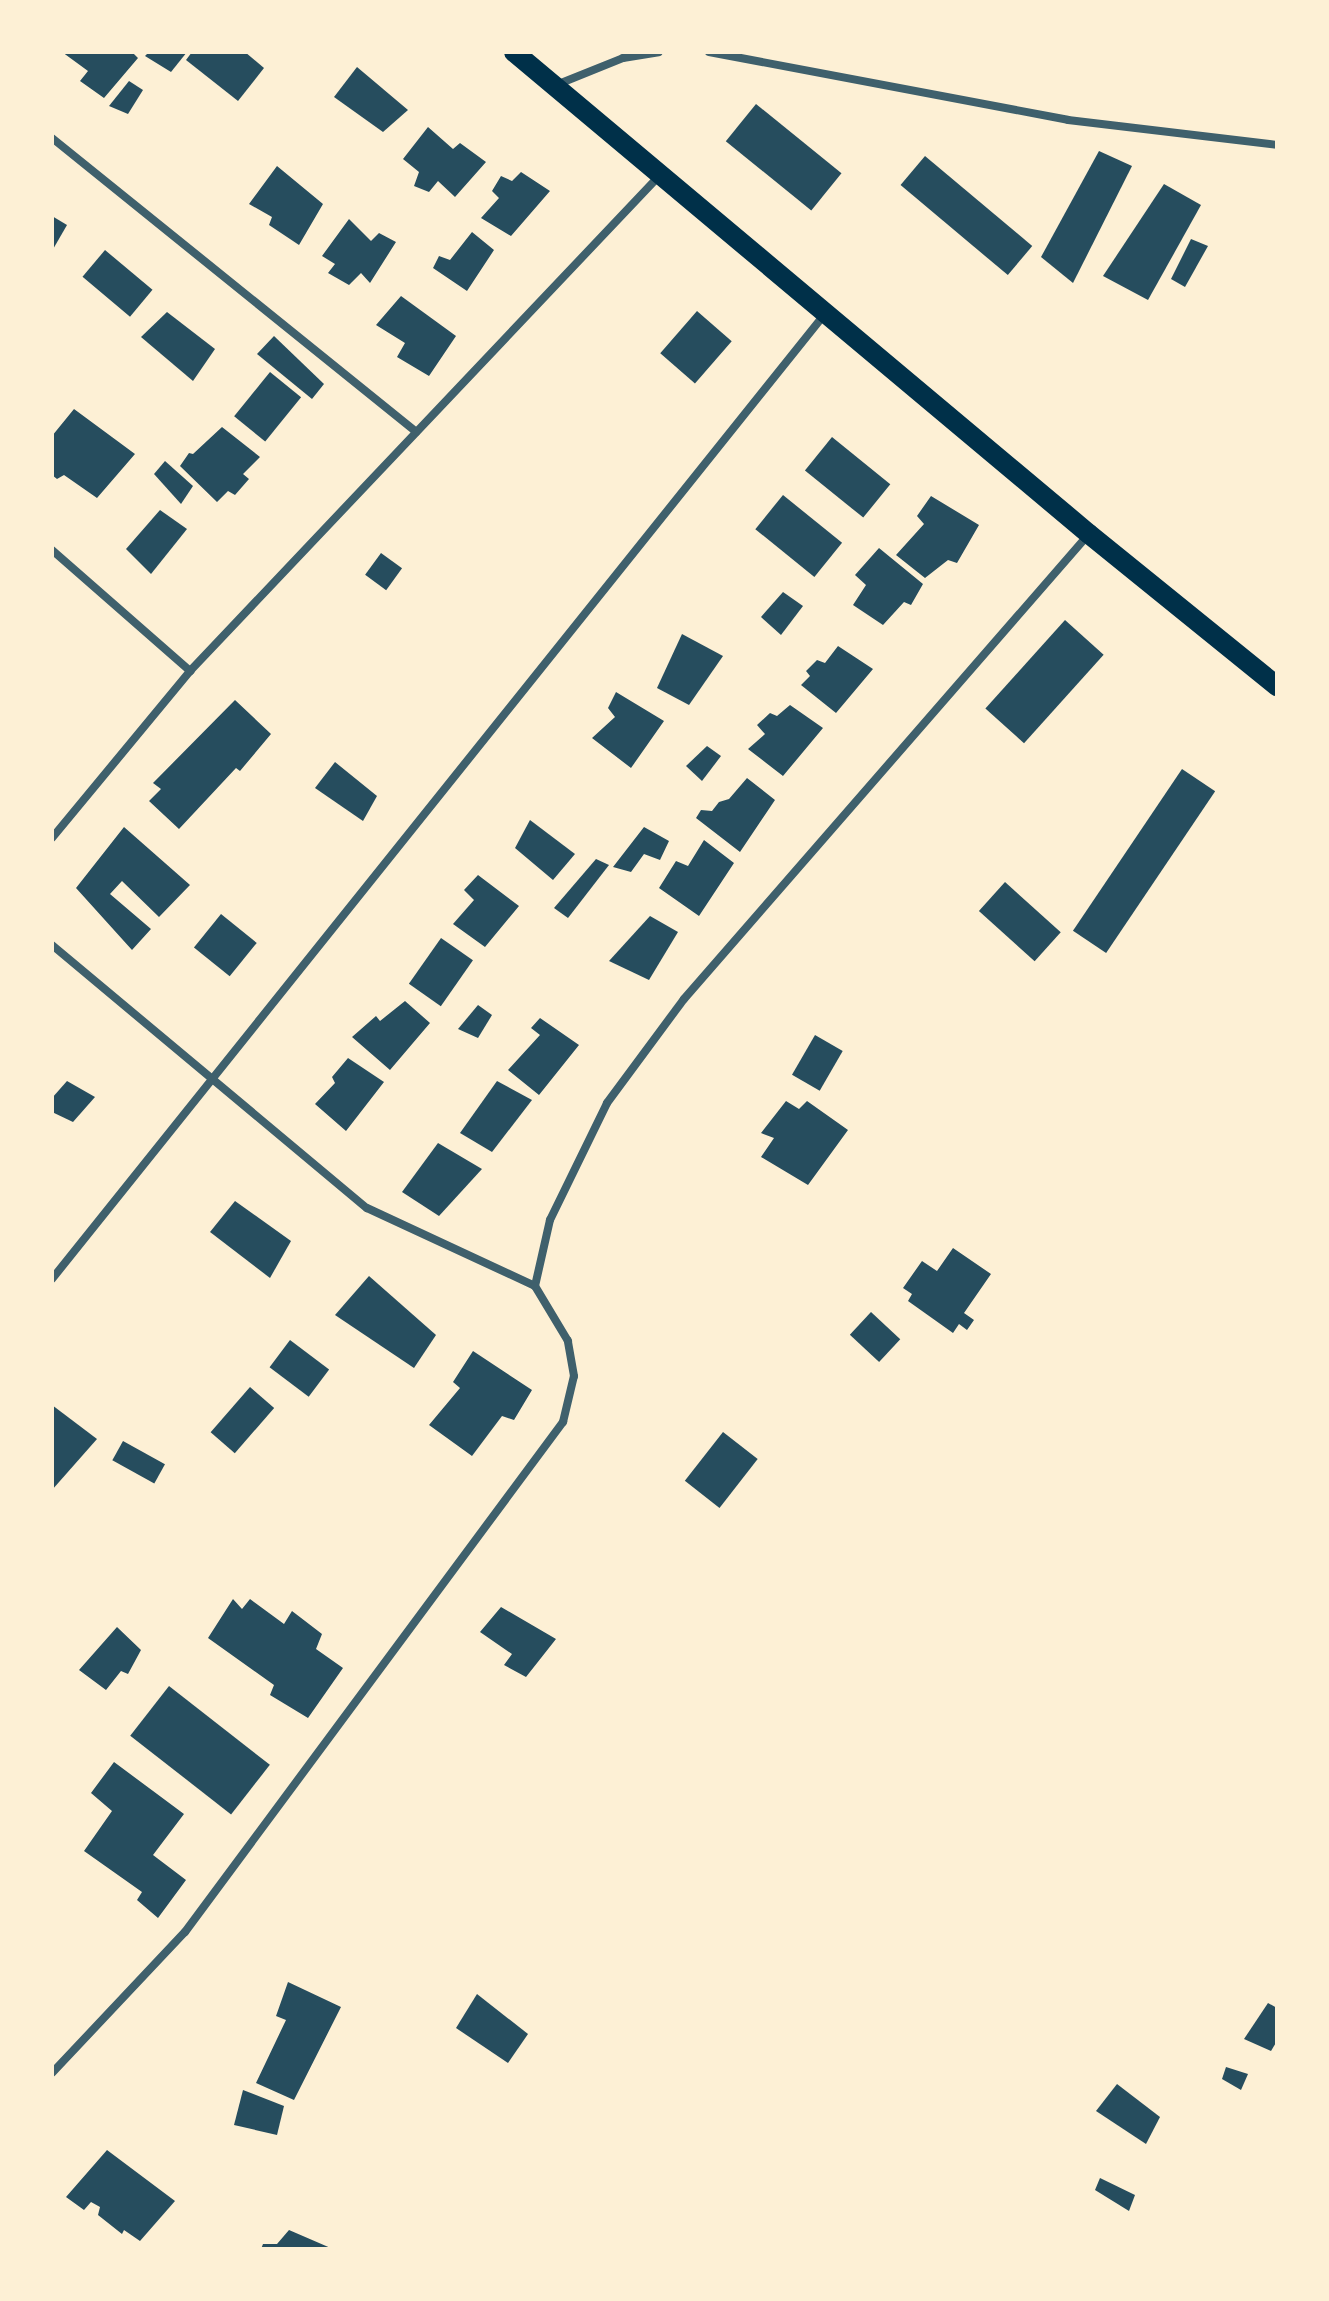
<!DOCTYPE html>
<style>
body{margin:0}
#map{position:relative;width:1329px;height:2301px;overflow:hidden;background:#fdf0d5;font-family:Karla,sans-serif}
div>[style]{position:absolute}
.building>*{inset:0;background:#264d5e;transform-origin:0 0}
.minor>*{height:8px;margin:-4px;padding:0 4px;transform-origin:4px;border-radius:4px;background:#3f606c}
.primary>*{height:20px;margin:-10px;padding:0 10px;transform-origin:10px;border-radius:10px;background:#003049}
span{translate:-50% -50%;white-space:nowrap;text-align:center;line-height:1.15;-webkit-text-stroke:6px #fdf0d5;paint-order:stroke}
.frame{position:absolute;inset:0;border:54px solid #fdf0d5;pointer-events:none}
</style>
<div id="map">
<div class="building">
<div style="clip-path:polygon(62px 52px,132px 52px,138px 58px,104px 98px,80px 81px,88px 71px)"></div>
<div style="clip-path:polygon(149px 52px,187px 52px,171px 72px,145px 56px)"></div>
<div style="clip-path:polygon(192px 52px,245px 52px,264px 68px,238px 101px,186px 60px)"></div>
<div style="clip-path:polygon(357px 67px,408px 110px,383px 132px,334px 97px)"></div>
<div style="clip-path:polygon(129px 81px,143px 90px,128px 114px,109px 106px)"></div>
<div style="left:756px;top:104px;width:110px;height:48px;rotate:39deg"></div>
<div style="clip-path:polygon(428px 127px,453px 149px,460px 143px,486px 162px,455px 197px,438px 181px,429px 192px,414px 186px,419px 172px,403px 159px)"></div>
<div style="clip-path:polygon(1099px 151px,1132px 166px,1073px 283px,1041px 257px)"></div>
<div style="left:925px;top:156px;width:140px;height:38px;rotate:40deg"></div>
<div style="clip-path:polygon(277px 166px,323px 204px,299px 245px,269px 225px,272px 217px,249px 204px)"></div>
<div style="clip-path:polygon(521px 172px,550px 191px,511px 236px,481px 218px,499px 198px,492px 191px,501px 176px,512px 181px)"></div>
<div style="clip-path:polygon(1164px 184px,1201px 205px,1148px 300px,1103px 276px)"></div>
<div style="clip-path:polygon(52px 216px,67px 225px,52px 251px)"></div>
<div style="clip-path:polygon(349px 219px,371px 241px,379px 233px,396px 242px,370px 283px,361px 273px,349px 285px,328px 273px,335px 264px,322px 256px)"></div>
<div style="clip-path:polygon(472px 232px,494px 250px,467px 291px,433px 268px,439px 256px,450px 260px)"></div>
<div style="clip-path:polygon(1191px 239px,1208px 246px,1185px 287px,1171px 279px)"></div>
<div style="left:105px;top:250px;width:62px;height:35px;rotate:40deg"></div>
<div style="clip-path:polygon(401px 296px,456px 336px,429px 376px,397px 357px,405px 343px,376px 325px)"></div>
<div style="left:697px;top:311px;width:46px;height:56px;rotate:41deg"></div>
<div style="clip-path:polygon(167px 312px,215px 349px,193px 381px,141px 337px)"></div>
<div style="clip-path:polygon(274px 336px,324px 384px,312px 399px,257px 354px)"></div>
<div style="left:270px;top:372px;width:40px;height:57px;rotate:39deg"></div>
<div style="clip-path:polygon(74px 409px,135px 454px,97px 498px,64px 475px,57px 479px,52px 475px,52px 436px)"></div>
<div style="clip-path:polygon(222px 427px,260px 457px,243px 474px,249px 479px,235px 495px,228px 491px,217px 502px,180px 466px,189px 453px,193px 454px)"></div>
<div style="left:832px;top:437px;width:75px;height:43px;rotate:39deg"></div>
<div style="clip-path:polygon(165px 461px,193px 486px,181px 504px,154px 474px)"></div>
<div style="left:783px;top:495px;width:76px;height:44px;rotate:39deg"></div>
<div style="clip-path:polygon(931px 496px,979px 525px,957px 563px,948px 560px,925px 578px,896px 555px,924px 524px,917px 516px)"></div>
<div style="clip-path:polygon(160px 510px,187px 529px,151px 574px,126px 549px)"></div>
<div style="clip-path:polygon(879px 548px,923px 584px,911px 605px,904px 602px,883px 625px,853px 605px,866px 585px,855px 575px)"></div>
<div style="left:381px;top:553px;width:26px;height:27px;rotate:36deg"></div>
<div style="clip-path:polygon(783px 592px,803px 606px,781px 635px,761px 617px)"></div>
<div style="left:1065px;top:620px;width:52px;height:119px;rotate:42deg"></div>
<div style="clip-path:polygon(682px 634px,723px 656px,689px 705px,657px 688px)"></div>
<div style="clip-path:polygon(838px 646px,873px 669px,836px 713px,801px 685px,810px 676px,806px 671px,817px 660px,825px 663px)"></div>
<div style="clip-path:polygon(616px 692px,664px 721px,631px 768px,592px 738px,615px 717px,608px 708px)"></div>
<div style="clip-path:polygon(235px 700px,271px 734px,240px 771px,236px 768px,179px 829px,149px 801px,161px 789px,153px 783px)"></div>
<div style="clip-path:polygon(790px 705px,823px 728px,783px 776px,748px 749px,765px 734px,757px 725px,770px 713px,777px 716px)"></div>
<div style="clip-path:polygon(707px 746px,721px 756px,702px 781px,686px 766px)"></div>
<div style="clip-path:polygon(335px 762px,377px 796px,363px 821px,315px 788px)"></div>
<div style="left:1182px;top:769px;width:40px;height:195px;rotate:34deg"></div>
<div style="clip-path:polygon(747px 778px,775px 800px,740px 852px,696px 818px,701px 810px,712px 811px,719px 802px,729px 799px)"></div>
<div style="clip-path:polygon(530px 820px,575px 854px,553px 880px,515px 848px)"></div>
<div style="clip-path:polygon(124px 827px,190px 885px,159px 917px,122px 881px,110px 894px,151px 929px,132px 950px,76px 888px)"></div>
<div style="clip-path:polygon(644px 827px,669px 841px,660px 860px,644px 854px,631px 872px,613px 867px)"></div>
<div style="clip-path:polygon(704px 840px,734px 863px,699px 916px,659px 888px,676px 861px,688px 866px)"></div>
<div style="clip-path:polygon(596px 859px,609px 865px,568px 918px,554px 908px)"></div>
<div style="clip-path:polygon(478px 875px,519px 906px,485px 947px,453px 924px,474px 900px,464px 890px)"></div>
<div style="left:1005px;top:882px;width:75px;height:39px;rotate:42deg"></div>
<div style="left:221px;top:914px;width:46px;height:43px;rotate:39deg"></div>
<div style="clip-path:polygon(650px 916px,678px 932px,649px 980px,609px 961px)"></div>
<div style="left:441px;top:938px;width:39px;height:56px;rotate:35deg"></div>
<div style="clip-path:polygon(405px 1001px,430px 1023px,390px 1070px,352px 1037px,376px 1016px,380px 1021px)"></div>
<div style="clip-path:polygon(478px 1005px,492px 1015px,478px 1038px,458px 1029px)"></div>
<div style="clip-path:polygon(540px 1018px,579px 1045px,539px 1095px,508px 1070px,540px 1035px,531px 1028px)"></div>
<div style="left:815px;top:1035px;width:32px;height:46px;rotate:30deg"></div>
<div style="clip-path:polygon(348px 1058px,384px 1082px,346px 1131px,315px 1104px,335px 1083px,332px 1077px)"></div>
<div style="clip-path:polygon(67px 1081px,95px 1097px,73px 1122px,52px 1112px,52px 1098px)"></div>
<div style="clip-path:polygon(497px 1081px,532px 1100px,492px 1152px,460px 1133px)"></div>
<div style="clip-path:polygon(786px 1101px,799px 1109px,807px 1101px,848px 1130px,808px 1185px,761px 1157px,774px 1138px,761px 1133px)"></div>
<div style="clip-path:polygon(438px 1143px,482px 1169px,439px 1216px,402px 1192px)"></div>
<div style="clip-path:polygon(235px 1201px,291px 1241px,270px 1278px,210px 1232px)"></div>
<div style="clip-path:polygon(953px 1248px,991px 1274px,964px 1313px,974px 1320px,967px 1330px,959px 1324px,953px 1333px,908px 1301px,912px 1294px,903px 1288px,922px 1261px,937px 1271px)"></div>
<div style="clip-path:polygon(369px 1276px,436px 1335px,414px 1368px,335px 1315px)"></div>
<div style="left:871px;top:1312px;width:40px;height:31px;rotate:43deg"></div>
<div style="left:290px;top:1340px;width:49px;height:34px;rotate:37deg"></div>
<div style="clip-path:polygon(473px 1351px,532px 1390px,514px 1420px,502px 1416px,472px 1456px,429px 1425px,460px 1388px,453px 1382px)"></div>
<div style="left:250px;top:1387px;width:32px;height:60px;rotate:41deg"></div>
<div style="clip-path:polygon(52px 1405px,97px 1439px,52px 1490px)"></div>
<div style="left:723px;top:1432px;width:44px;height:62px;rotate:38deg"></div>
<div style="left:123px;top:1441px;width:48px;height:22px;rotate:29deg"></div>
<div style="clip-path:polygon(233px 1599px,242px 1609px,250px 1599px,284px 1624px,292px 1611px,322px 1634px,316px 1649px,343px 1668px,308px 1718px,270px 1695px,274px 1685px,208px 1638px)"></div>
<div style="clip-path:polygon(501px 1607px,556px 1639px,526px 1677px,504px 1665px,512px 1654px,480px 1632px)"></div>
<div style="clip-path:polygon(117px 1627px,141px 1650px,128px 1674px,121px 1671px,106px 1690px,79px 1670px)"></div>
<div style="left:169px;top:1686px;width:128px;height:63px;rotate:38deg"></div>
<div style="clip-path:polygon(114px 1762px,184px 1814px,153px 1855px,186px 1880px,158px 1918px,137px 1900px,142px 1892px,84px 1851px,112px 1811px,91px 1793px)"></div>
<div style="clip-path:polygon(288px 1982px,341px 2007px,294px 2100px,256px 2083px,286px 2020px,276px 2016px)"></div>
<div style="clip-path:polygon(477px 1994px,528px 2034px,508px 2063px,456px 2028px)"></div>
<div style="clip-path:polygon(1268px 2003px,1277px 2008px,1277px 2041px,1271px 2051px,1244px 2039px)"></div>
<div style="clip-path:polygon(1226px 2067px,1248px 2074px,1241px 2090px,1222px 2079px)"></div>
<div style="clip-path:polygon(1117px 2084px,1160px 2117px,1146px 2144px,1096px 2111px)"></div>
<div style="clip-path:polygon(243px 2090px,284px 2106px,277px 2135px,234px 2125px)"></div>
<div style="clip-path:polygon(107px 2150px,175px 2201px,140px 2241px,124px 2230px,122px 2234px,98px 2215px,100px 2207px,91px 2202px,84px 2210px,66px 2197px)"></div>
<div style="clip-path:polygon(1100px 2178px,1135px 2195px,1129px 2211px,1095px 2190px)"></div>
<div style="clip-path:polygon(289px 2230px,333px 2249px,261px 2249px,263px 2244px,277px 2244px)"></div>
</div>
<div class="minor">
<div style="left:709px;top:52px;width:365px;rotate:10.7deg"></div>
<div style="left:1068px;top:120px;width:210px;rotate:6.8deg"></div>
<div style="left:556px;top:85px;width:72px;rotate:-21.9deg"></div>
<div style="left:623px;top:58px;width:36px;rotate:-9deg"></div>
<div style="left:52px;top:138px;width:468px;rotate:38.9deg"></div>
<div style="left:52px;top:550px;width:184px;rotate:41.2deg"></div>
<div style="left:52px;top:838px;width:217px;rotate:-50.4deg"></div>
<div style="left:190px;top:671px;width:683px;rotate:-46.54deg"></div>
<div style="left:52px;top:945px;width:410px;rotate:39.9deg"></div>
<div style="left:367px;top:1208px;width:185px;rotate:24.9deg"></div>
<div style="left:535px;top:1286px;width:68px;rotate:-77.2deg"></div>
<div style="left:550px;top:1220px;width:130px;rotate:-64deg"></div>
<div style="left:607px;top:1103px;width:129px;rotate:-53.5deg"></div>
<div style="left:684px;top:999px;width:615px;rotate:-48.95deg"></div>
<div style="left:52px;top:1279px;width:1235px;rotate:-51.31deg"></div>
<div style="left:52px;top:2073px;width:194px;rotate:-46.7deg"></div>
<div style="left:185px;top:1932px;width:635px;rotate:-53.46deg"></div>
<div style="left:563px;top:1422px;width:47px;rotate:-76.6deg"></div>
<div style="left:574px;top:1376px;width:36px;rotate:-100deg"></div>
<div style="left:568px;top:1341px;width:64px;rotate:-121deg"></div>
</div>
<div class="primary">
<div style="left:514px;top:52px;width:750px;rotate:39.97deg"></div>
<div style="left:1089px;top:534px;width:242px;rotate:39deg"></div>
</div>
<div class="frame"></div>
</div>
